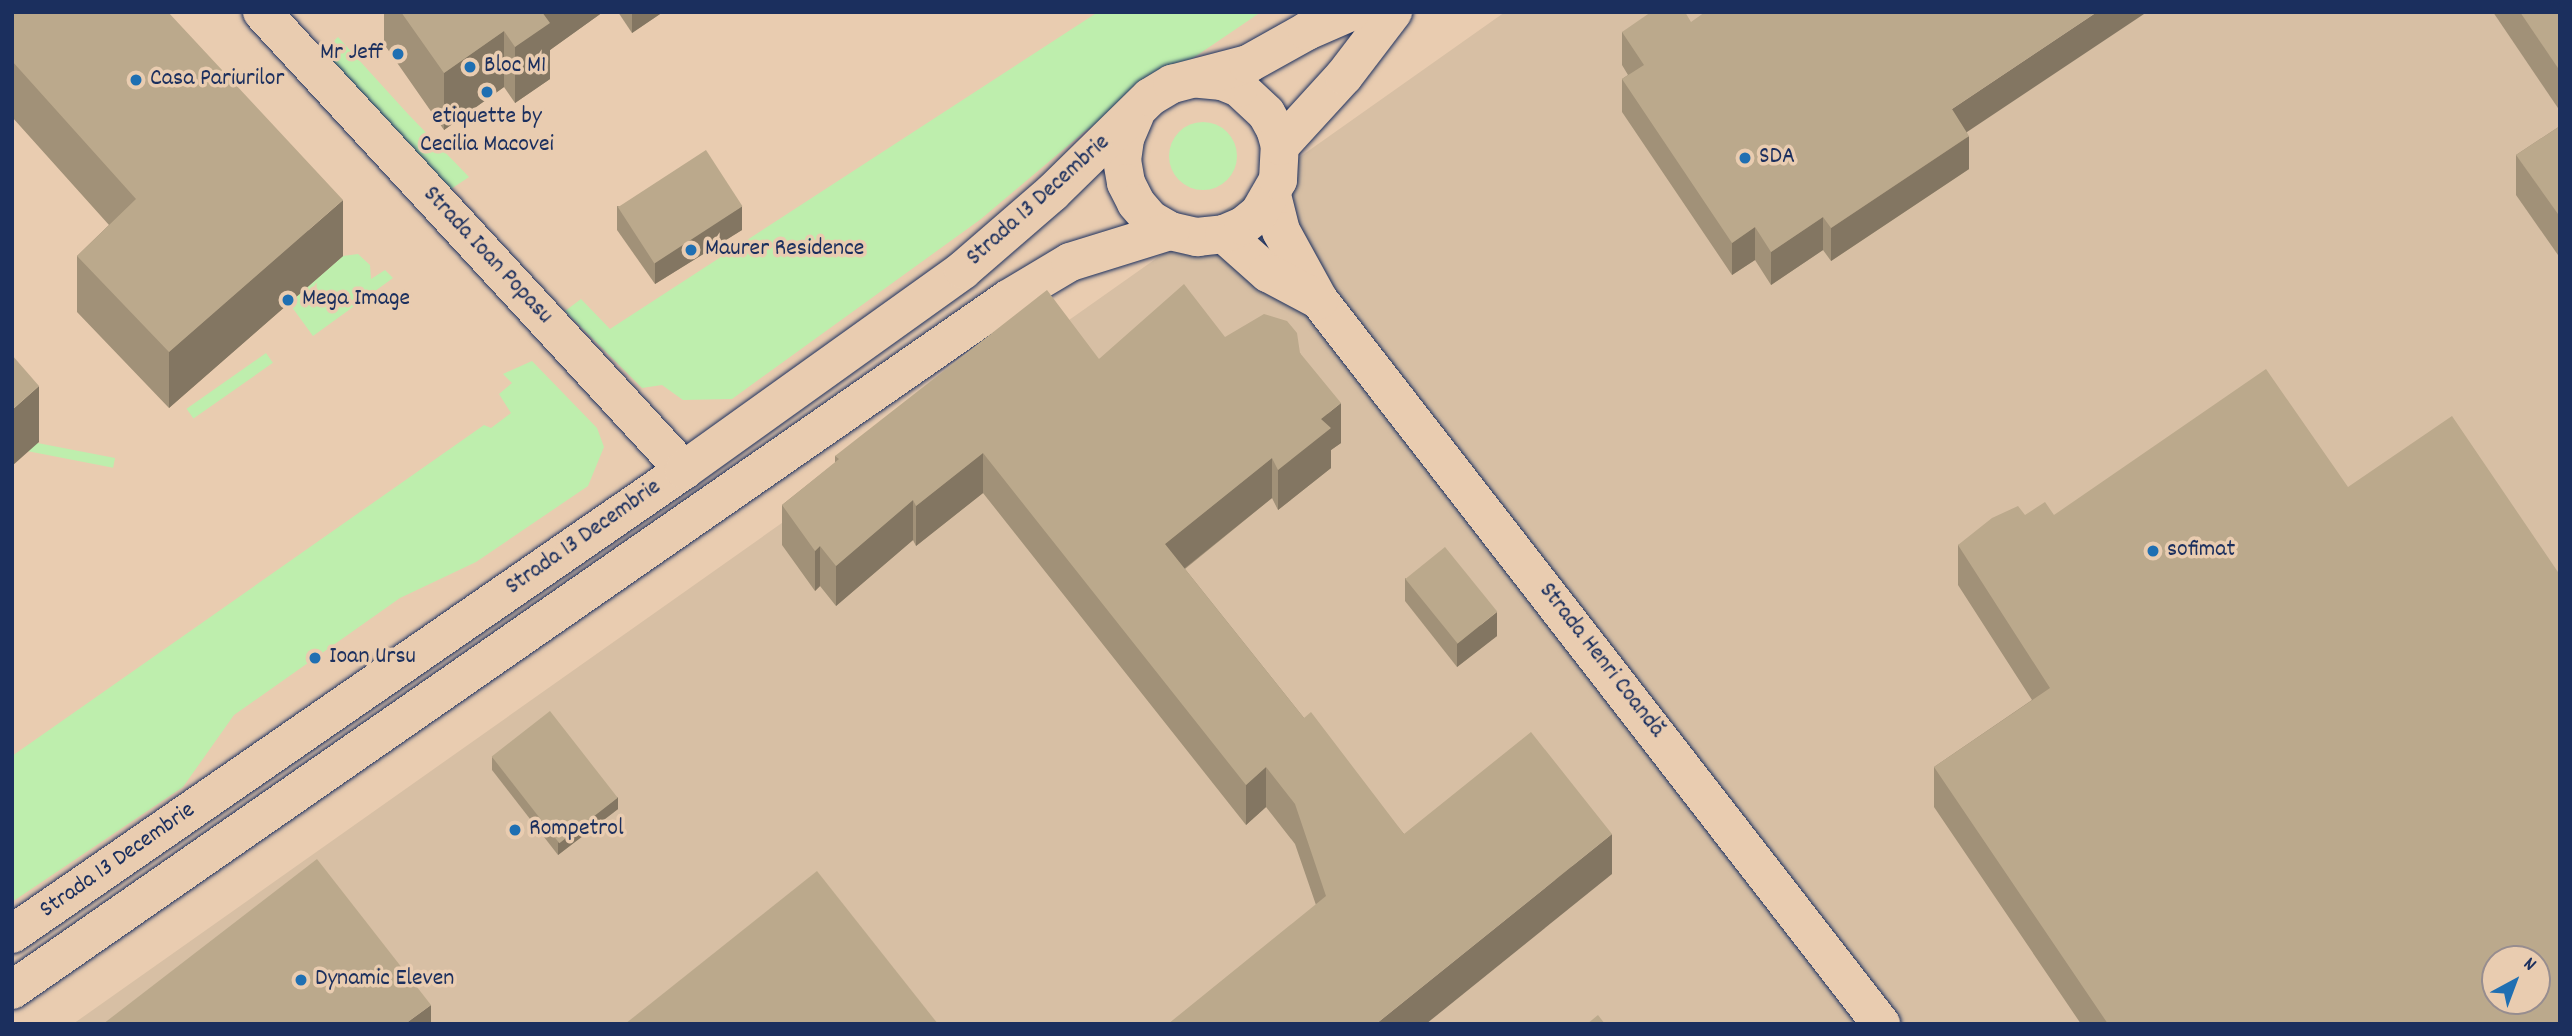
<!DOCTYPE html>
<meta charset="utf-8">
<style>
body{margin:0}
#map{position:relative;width:2572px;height:1036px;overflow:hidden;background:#e9ccb0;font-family:Dekko,sans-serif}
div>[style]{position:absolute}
.built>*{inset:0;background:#d7bfa4}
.green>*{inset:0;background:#beeead;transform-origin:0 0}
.round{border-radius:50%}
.roads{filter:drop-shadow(0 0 2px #1b2f5e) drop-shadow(0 0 2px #1b2f5e)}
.street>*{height:38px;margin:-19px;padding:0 19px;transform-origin:19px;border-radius:19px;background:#e9ccb0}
.secondary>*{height:38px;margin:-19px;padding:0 19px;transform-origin:19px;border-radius:19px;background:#e9ccb0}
.wall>*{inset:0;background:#a19178}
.shaded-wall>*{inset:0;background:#837662;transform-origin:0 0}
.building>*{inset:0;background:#bba98c;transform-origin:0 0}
.dots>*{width:19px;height:19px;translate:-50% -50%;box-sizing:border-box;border:4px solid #e9ccb0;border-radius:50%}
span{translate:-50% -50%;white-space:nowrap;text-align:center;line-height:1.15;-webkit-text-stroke:7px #e9ccb0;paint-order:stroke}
.poi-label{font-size:24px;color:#1b2f5e}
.right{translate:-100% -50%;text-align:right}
.left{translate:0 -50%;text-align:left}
.street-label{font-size:24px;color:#1b2f5e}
.frame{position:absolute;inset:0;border:14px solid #1b2f5e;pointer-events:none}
.north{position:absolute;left:2481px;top:945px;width:70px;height:70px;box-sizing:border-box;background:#e9ccb0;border:2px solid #978d8f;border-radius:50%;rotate:41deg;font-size:19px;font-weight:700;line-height:28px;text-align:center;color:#1b2f5e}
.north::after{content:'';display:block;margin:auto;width:24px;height:32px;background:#1f6fb2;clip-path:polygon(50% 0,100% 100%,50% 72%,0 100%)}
</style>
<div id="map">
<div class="built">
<div style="clip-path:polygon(evenodd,1505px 12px,2560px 12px,2560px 1024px,73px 1024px,1505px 12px,2495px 959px,2537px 959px,2537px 1001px,2495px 1001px,2495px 959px)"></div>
</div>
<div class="green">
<div style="clip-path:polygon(1098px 12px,1261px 12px,1084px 132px,981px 219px,732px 399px,683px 400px,662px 385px,642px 388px,565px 311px,581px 299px,610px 329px)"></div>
<div style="clip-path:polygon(338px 37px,408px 114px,469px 177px,451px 189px,322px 52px)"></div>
<div class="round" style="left:1169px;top:122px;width:68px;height:68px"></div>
<div style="clip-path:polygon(358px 254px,370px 265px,371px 279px,385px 270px,393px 278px,313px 336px,289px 303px,343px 256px)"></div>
<div style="left:266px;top:353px;width:12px;height:97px;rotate:55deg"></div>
<div style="clip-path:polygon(532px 361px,597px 428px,604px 447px,588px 486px,476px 562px,400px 598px,234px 715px,183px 787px,12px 902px,12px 756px,484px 425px,491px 428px,511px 413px,499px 394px,512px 383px,503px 374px)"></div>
<div style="left:115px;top:458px;width:10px;height:126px;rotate:101deg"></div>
</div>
<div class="roads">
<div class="street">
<div style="left:262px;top:12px;width:623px;rotate:47.34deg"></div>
<div style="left:1272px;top:195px;width:37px;rotate:76deg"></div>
<div style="left:1281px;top:231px;width:79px;rotate:61.2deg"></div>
<div style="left:1319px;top:300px;width:917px;rotate:52.18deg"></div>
<div style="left:1224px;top:234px;width:59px;rotate:41.6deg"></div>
<div style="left:1268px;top:273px;width:58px;rotate:27.9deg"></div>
</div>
<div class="secondary">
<div style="left:1135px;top:115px;width:26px;rotate:113deg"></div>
<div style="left:1125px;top:139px;width:21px;rotate:98deg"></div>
<div style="left:1122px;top:160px;width:23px;rotate:80deg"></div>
<div style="left:1126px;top:183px;width:22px;rotate:63deg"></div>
<div style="left:1136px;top:203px;width:23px;rotate:49deg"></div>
<div style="left:1151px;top:220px;width:22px;rotate:30deg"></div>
<div style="left:1170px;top:231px;width:28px;rotate:13deg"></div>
<div style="left:1197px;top:237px;width:27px;rotate:-6deg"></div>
<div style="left:1224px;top:234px;width:21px;rotate:-23deg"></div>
<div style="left:1243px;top:226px;width:21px;rotate:-39deg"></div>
<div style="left:1259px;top:213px;width:38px;rotate:-60deg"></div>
<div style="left:1278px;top:180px;width:34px;rotate:-87deg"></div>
<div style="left:1280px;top:146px;width:18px;rotate:-106deg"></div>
<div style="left:1275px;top:129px;width:18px;rotate:-119deg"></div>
<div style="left:1266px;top:113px;width:37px;rotate:-137deg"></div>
<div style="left:1239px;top:88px;width:18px;rotate:-158deg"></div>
<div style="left:1222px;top:81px;width:24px;rotate:-175deg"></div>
<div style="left:1280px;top:146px;width:95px;rotate:-47.6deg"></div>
<div style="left:1344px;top:76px;width:81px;rotate:-52.6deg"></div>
<div style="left:12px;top:934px;width:817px;rotate:-34.62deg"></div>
<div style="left:684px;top:470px;width:343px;rotate:-35.6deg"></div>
<div style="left:963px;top:270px;width:118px;rotate:-40.9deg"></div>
<div style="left:1052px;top:193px;width:137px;rotate:-44.4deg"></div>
<div style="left:1150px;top:97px;width:26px;rotate:-31deg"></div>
<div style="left:1172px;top:84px;width:79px;rotate:-14.7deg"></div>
<div style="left:1248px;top:64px;width:68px;rotate:-29.2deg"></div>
<div style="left:1307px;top:31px;width:48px;rotate:-23.4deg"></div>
<div style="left:12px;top:990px;width:1212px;rotate:-34.75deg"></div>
<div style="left:1008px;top:299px;width:72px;rotate:-30.8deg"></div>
<div style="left:1070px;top:262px;width:105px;rotate:-17.2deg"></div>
</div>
</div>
<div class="wall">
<div style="clip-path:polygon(12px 12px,343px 256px,169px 408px,77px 312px,77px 256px,109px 225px,12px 117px)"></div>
<div style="clip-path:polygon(384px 12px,603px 12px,550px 50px,550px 79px,515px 103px,504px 87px,444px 130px,384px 44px)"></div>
<div style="clip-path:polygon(618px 12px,663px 12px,632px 33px)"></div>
<div style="clip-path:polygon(2493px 12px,2560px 12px,2560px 111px)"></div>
<div style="clip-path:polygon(1691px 22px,1967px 132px,1969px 169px,1831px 261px,1823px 250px,1771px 285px,1755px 260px,1732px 275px,1622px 112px,1622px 79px,1628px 75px,1622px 65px,1622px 32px)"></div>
<div style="clip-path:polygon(2560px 126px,2558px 255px,2516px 195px,2516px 155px)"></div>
<div style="clip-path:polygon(617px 206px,742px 230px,655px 284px,617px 230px)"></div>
<div style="clip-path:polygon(1225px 337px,1300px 353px,1341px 443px,1331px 450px,1331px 468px,1278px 510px,1272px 498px,1185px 569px,1304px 718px,1404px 834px,1612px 874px,1316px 905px,1295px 844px,1266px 807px,1246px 825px,983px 493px,916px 546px,913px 540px,836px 606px,820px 586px,815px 591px,782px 545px,782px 505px,835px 463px,835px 456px,1099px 359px)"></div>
<div style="clip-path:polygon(2348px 487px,2560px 1024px,2081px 1024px,1934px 807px,1934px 767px,2032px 700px,1958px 585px,1958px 545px,2025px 515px,2054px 515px)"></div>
<div style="clip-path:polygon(1405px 578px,1497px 636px,1457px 667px,1405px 601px)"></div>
<div style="clip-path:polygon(492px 757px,618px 809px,558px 855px,492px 770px)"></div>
</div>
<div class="shaded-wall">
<div style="clip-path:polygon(536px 12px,603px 12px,550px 50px,550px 79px,515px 103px,515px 47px)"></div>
<div style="clip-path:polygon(632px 12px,663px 12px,632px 33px)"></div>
<div style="clip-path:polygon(2097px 12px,2147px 12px,1952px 142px,1952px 109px)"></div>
<div style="clip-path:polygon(504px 31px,504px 87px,444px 130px,444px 73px)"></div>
<div style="clip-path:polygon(1969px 136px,1969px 169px,1831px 261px,1831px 228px)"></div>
<div style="clip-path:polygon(343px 200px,343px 256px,169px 408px,169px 352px)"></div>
<div style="clip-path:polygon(742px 206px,742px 230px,655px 284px,655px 260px)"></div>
<div style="left:2560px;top:213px;width:41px;height:2px;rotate:90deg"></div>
<div style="clip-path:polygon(1823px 217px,1823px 250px,1771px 285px,1771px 252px)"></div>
<div style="clip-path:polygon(1755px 227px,1755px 260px,1732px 275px,1732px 243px)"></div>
<div style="clip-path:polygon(39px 386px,39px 442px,12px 466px,12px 410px)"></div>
<div style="clip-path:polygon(1341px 403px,1341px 443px,1331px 450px,1331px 468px,1278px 510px,1278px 470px,1321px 419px)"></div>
<div style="clip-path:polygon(983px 453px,983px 493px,916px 546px,916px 506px)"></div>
<div style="clip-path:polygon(1272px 458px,1272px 498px,1165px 584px,1165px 544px)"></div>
<div style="clip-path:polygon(913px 500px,913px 540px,836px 606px,836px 566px)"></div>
<div style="clip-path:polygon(820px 546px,820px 586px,815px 591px,815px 551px)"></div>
<div style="clip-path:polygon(1497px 612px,1497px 636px,1457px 667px,1457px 644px)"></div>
<div style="clip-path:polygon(1266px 767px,1266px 807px,1246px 825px,1246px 785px)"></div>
<div style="clip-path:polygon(618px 797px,618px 809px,558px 855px,558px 843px)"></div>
<div style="clip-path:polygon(1612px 834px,1612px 874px,1426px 1024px,1376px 1024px)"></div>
<div style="clip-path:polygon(431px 1005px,431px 1024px,405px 1024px)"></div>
</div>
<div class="building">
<div style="clip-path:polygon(12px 12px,168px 12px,343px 200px,169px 352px,77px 256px,136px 199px,12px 61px)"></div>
<div style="clip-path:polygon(401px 12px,542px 12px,550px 23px,515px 47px,504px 31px,444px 73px)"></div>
<div style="clip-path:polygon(1651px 12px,1685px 12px,1691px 22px,1705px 12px,2097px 12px,1952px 109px,1969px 136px,1831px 228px,1823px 217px,1771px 252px,1755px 227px,1732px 243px,1622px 79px,1644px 65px,1622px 32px)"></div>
<div style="clip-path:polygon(2520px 12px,2560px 12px,2560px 71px)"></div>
<div style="clip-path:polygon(2560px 126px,2560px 213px,2558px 214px,2516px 155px)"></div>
<div style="left:706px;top:150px;width:67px;height:105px;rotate:57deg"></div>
<div style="clip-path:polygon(1184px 284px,1225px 337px,1264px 314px,1287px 321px,1297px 333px,1300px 353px,1341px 403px,1321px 419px,1331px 428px,1278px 470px,1272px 458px,1165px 544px,1304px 718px,1311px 712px,1404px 834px,1531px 732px,1612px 834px,1376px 1024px,1168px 1024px,1326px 896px,1295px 804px,1266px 767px,1246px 785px,983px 453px,916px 506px,913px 500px,836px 566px,820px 546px,815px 551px,782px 505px,839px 459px,835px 456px,1047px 290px,1099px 359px)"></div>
<div style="clip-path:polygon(12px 355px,39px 386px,12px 410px)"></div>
<div style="clip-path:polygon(evenodd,2266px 369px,2348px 487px,2452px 416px,2560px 575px,2560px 1024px,2108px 1024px,1934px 767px,2050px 688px,1958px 545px,1992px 518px,2018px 506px,2025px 515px,2045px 502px,2054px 515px,2266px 369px,2495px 959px,2537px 959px,2537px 1001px,2495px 1001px,2495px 959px)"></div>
<div style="left:1445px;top:547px;width:83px;height:51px;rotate:51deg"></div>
<div style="left:550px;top:711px;width:110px;height:74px;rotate:52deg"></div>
<div style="clip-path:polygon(317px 859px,431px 1005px,405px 1024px,103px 1024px)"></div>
<div style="clip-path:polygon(817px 871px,938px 1024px,625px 1024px)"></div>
<div style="clip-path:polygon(1598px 1015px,1605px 1024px,1587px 1024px)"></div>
</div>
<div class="dots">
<div style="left:398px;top:54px;background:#1f6fb2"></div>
<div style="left:470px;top:67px;background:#1f6fb2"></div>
<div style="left:136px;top:80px;background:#1f6fb2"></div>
<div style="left:487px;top:92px;background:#1f6fb2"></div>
<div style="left:1745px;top:158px;background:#1f6fb2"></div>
<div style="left:691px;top:250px;background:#1f6fb2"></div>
<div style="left:288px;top:300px;background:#1f6fb2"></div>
<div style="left:2153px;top:551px;background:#1f6fb2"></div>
<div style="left:315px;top:658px;background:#1f6fb2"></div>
<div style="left:515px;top:830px;background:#1f6fb2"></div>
<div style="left:301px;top:980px;background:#1f6fb2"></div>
</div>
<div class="poi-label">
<span class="right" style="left:384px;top:54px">Mr Jeff</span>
<span class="left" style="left:484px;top:67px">Bloc M1</span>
<span class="left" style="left:150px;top:80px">Casa Pariurilor</span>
<span style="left:487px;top:132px">etiquette by<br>Cecilia Macovei</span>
<span class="left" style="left:1759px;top:158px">SDA</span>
<span class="left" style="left:705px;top:250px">Maurer Residence</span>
<span class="left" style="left:302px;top:300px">Mega Image</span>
<span class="left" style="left:2167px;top:551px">sofimat</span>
<span class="left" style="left:329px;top:658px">Ioan Ursu</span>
<span class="left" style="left:529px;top:830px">Rompetrol</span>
<span class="left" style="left:315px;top:980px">Dynamic Eleven</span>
</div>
<div class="street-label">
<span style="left:1039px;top:201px;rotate:-42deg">Strada 13 Decembrie</span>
<span style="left:487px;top:256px;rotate:47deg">Strada Ioan Popasu</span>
<span style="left:584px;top:538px;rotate:-35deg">Strada 13 Decembrie</span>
<span style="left:1601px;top:661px;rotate:52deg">Strada Henri Coandă</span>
<span style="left:118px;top:861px;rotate:-35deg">Strada 13 Decembrie</span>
</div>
<div class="frame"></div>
<div class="north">N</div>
</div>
